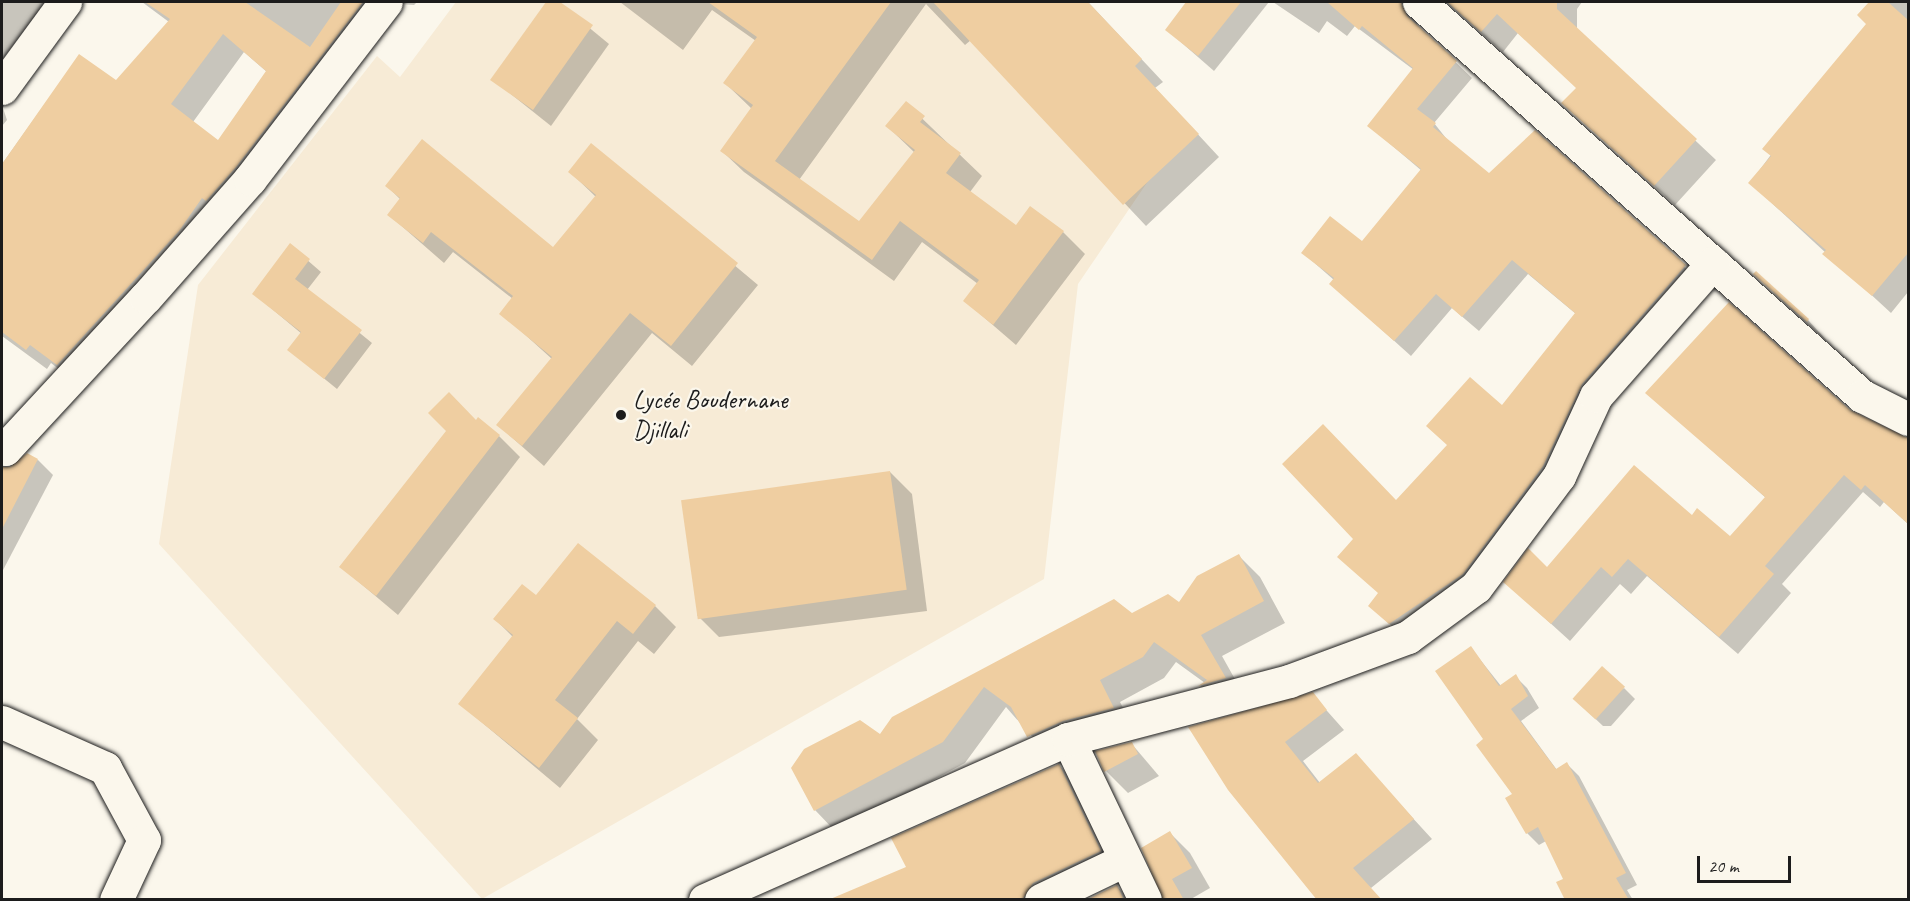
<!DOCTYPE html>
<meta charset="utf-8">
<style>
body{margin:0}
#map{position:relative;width:1910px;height:901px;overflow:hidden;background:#fbf7ec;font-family:Caveat,sans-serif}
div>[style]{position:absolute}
.built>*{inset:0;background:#f7ebd6}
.shadow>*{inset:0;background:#0003}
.building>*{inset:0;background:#efcea1;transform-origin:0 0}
.roads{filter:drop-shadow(0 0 2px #1c1c1c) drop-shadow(0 0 2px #1c1c1c)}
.minor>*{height:33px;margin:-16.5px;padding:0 16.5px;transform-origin:16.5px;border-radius:16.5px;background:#fbf7ec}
.dots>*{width:16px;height:16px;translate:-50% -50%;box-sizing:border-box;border:3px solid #fbf7ec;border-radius:50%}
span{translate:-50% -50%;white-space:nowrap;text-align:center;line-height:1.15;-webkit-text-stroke:4.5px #fbf7ec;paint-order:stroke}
.poi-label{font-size:26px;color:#1c1c1c}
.left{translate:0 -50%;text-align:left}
.frame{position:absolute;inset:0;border:3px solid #1c1c1c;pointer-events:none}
.scale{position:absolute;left:1697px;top:856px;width:94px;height:27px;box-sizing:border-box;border:3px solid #1c1c1c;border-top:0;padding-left:8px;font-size:18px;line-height:21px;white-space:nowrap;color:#1c1c1c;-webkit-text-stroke:4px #fbf7ec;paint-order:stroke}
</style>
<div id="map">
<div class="built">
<div style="clip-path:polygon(456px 2px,1035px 2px,1168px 152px,1078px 284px,1044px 579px,482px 899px,159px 544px,198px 285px,377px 56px,400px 77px)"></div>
</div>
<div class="shadow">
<div style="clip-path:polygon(2px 2px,76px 2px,33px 19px,2px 60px)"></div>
<div style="clip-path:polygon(evenodd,142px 2px,417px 2px,414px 5px,400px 4px,78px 384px,51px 363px,47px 369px,2px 336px,2px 164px,79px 56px,116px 82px,169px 22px,142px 2px,244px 52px,267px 72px,218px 142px,193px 122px,244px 52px)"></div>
<div style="clip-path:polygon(548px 2px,558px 2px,609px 44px,551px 126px,492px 79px)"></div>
<div style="clip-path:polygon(620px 2px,1088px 2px,1163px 82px,1155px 88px,1219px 157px,1146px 226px,971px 40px,965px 45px,926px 4px,799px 180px,859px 223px,915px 153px,887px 126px,906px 103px,982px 176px,970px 192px,1016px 227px,1063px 232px,1085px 254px,1016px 345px,965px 301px,978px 284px,922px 242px,894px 281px,744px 172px,722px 151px,752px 109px,725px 83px,756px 41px,712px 10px,683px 50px)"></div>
<div style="clip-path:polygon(1188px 2px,1269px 2px,1214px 71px,1167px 30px)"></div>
<div style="clip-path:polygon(1273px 2px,1427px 2px,1416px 14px,1417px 25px,1472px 78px,1434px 123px,1449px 142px,1489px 175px,1535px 132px,1701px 282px,1597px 399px,1558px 482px,1406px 639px,1370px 606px,1380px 594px,1396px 502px,1502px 407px,1576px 314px,1528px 274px,1479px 331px,1452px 308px,1411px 356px,1331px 284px,1334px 280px,1303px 253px,1362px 243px,1422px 171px,1369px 126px,1414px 70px,1355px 26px,1347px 36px,1327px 21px,1319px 33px)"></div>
<div style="clip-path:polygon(1446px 2px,1582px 2px,1577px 9px,1577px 29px,1716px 160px,1675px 205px,1563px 103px,1578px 88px,1518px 33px,1503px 52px)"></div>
<div style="clip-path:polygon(1871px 2px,1908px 2px,1908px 292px,1891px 313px,1750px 183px,1868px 24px,1859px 15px)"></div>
<div style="clip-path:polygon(2px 89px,9px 96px,3px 108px,7px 120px,2px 126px)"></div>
<div style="clip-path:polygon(591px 145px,758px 285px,692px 366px,652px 333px,544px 466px,498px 425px,552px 359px,501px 313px,513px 299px,453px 252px,444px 263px,389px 215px,401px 200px,387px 186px,553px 250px,596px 197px,570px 172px)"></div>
<div style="clip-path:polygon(291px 246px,321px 272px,307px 290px,372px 343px,337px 389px,289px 350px,302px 334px,254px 294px)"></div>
<div style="clip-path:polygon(1756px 274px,1808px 320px,1829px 343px,1777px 296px)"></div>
<div style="clip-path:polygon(1647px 393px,1849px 411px,1900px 437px,1908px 437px,1908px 524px,1884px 502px,1880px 507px,1863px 492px,1782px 584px,1791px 593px,1738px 654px,1647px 576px,1631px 594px,1620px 584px,1570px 641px,1505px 582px,1692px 517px,1730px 538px,1766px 498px)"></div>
<div style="clip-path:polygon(477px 422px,499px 436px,520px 457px,398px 615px,341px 567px,447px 431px)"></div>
<div style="clip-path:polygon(38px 460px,53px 475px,2px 572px,2px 468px)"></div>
<div style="clip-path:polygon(890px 472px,912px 494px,927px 611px,719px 637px,697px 615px)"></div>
<div style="clip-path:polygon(1239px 556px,1260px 577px,1285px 623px,1222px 656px,1246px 699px,1221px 706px,1200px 686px,1205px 683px,1176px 662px,1164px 678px,1120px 702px,1134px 729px,1050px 757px,1006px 707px,965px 763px,836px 832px,815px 810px,880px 736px,1132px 615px,1179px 604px)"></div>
<div style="clip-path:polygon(655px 606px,676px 627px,654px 654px,638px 641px,577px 719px,598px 740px,560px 788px,460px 704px,513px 637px,495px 619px)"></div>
<div style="clip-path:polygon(1471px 648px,1501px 686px,1515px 676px,1527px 688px,1539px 708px,1521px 721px,1557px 770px,1567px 764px,1579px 776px,1637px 885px,1627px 890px,1633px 900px,1568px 900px,1565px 879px,1546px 841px,1539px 845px,1527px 833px,1507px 799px,1514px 795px,1485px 740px)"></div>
<div style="clip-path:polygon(1624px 688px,1635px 699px,1611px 726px,1603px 726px,1586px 710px)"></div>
<div style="clip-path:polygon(1312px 694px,1344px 730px,1303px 761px,1320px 783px,1355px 755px,1432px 839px,1371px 888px,1231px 787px)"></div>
<div style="clip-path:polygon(1131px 743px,1159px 776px,1128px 793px,1106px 771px)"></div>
<div style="clip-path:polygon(1059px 765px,1078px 785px,1119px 871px,1059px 900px,874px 900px,908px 867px)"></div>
<div style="clip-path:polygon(1170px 833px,1190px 853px,1210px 888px,1191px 899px,1165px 900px)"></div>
<div style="clip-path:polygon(1117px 886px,1130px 900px,1089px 900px)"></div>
</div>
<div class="building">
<div style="clip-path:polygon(evenodd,145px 2px,245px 2px,310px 47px,341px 2px,363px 2px,236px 167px,206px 201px,202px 198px,179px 231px,57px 365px,30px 345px,26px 350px,2px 332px,2px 164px,79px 54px,116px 80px,170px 19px,145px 2px,223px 34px,266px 71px,218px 140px,171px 104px,223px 34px)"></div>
<div style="clip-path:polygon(546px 2px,560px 2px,593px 25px,533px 110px,490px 80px)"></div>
<div style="clip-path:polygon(708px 2px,891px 2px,775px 161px,859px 221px,915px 150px,885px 126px,906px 101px,925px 116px,920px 122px,961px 153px,946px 173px,1016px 225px,1030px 206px,1064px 231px,993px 325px,963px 301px,979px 280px,900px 221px,872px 260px,720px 151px,753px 105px,723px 83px,757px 37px)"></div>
<div style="clip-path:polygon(933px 2px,1088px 2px,1142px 59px,1135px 66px,1199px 134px,1123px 205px)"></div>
<div style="clip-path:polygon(1186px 2px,1241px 2px,1198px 56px,1165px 30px)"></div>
<div style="clip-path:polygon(1327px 2px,1401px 2px,1407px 16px,1457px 61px,1417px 109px,1436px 123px,1433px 127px,1489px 173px,1535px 130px,1686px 265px,1582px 384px,1543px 466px,1463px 574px,1389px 624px,1368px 606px,1378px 593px,1337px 557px,1353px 539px,1282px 464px,1323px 424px,1396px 500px,1447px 445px,1426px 426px,1470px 377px,1502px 405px,1575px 313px,1512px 260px,1462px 317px,1436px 294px,1394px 341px,1329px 284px,1334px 278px,1301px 253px,1330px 216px,1362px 241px,1421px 169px,1367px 126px,1413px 68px,1362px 26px,1359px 30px)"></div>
<div style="clip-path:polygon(1447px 2px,1557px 2px,1557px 9px,1697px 139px,1654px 186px,1561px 103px,1576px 88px,1497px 14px,1481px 32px)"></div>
<div style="clip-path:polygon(1869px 2px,1888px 2px,1908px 20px,1908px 253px,1872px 296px,1822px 254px,1826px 250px,1748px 183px,1771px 156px,1762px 149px,1866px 24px,1857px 15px)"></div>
<div style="clip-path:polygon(422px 139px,553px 247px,596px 195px,568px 172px,591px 143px,738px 263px,671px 346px,630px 313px,522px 446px,496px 425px,552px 357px,499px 314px,513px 296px,431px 232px,423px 243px,387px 215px,400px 198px,385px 186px)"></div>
<div style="clip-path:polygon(290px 243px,310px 259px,295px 279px,362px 330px,324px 379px,287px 350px,301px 332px,252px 294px)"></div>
<div style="clip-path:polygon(1756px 271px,1809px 319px,1807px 322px,1753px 274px)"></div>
<div style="clip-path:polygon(1729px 302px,1850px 410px,1908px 438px,1908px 524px,1865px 485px,1861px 490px,1844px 475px,1765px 566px,1774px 574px,1719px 637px,1628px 559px,1612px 577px,1601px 567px,1551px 624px,1503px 582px,1528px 548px,1547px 567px,1634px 465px,1692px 515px,1697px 508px,1730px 536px,1765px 497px,1645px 393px)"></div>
<div style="clip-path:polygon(449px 392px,476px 420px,478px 417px,500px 435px,376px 596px,339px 567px,446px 431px,428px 413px)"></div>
<div style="clip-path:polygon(27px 453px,38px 459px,2px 529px,2px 467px,10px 467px)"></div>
<div style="left:890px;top:471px;width:120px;height:211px;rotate:82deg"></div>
<div style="clip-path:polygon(578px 543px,656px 605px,633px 634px,617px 621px,555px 700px,578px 718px,539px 768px,458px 704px,513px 635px,493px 619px,522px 584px,536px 595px)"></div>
<div style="clip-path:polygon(1239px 554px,1264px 601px,1201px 635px,1226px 678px,1198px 686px,1207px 680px,1154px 642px,1143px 657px,1100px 680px,1114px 708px,1063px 721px,1027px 737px,1011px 707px,984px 687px,943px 742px,814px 811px,791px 768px,804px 749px,860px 720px,880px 734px,892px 717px,1114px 599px,1132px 613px,1168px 594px,1179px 602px,1197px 576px)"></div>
<div style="clip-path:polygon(1471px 646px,1499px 686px,1516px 674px,1528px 696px,1511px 709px,1556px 769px,1567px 762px,1626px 873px,1616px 878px,1629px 900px,1565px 900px,1556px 882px,1563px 879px,1538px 827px,1526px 834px,1505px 798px,1512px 794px,1476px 745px,1483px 739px,1435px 671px)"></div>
<div style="left:1602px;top:666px;width:31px;height:44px;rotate:42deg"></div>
<div style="clip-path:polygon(1313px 692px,1327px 710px,1285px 742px,1318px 783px,1356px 753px,1414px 819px,1353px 868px,1382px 900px,1317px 900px,1228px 790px,1188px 727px)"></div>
<div style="clip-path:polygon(1132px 742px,1138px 754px,1104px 772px,1095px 751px)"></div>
<div style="clip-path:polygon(1059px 764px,1101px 851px,1033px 883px,1022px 900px,828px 900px,906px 867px,891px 838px)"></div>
<div style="clip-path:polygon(1170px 831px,1192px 868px,1172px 879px,1184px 900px,1163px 900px,1141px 848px)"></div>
<div style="clip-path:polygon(1117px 885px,1124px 900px,1086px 900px)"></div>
</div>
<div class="roads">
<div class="minor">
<div style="left:1419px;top:2px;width:593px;rotate:41.65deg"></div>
<div style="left:1862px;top:396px;width:51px;rotate:26.6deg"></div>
<div style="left:2px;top:88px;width:107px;rotate:-53.8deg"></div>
<div style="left:2px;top:448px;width:3px;rotate:18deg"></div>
<div style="left:5px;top:449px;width:207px;rotate:-47.2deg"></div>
<div style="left:146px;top:297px;width:157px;rotate:-48.6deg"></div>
<div style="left:250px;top:179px;width:223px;rotate:-52.5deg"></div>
<div style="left:2px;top:722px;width:113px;rotate:24.1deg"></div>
<div style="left:105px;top:768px;width:82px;rotate:61.6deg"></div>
<div style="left:144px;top:840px;width:66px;rotate:115deg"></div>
<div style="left:1068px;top:739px;width:178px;rotate:64.4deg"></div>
<div style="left:705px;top:900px;width:397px;rotate:-23.9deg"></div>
<div style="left:1068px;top:739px;width:228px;rotate:-14.7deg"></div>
<div style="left:1289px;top:681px;width:127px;rotate:-20.3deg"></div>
<div style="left:1408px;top:637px;width:84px;rotate:-36.3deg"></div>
<div style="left:1476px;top:587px;width:139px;rotate:-53.2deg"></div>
<div style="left:1559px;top:476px;width:88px;rotate:-65.2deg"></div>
<div style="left:1596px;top:396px;width:177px;rotate:-48.7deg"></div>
<div style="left:1041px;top:900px;width:93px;rotate:-25.5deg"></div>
</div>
</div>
<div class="dots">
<div style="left:621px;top:415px;background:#1c1c1c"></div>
</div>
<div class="poi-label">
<span class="left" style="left:633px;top:415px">Lycée Boudernane<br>Djillali</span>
</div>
<div class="frame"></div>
<div class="scale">20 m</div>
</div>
